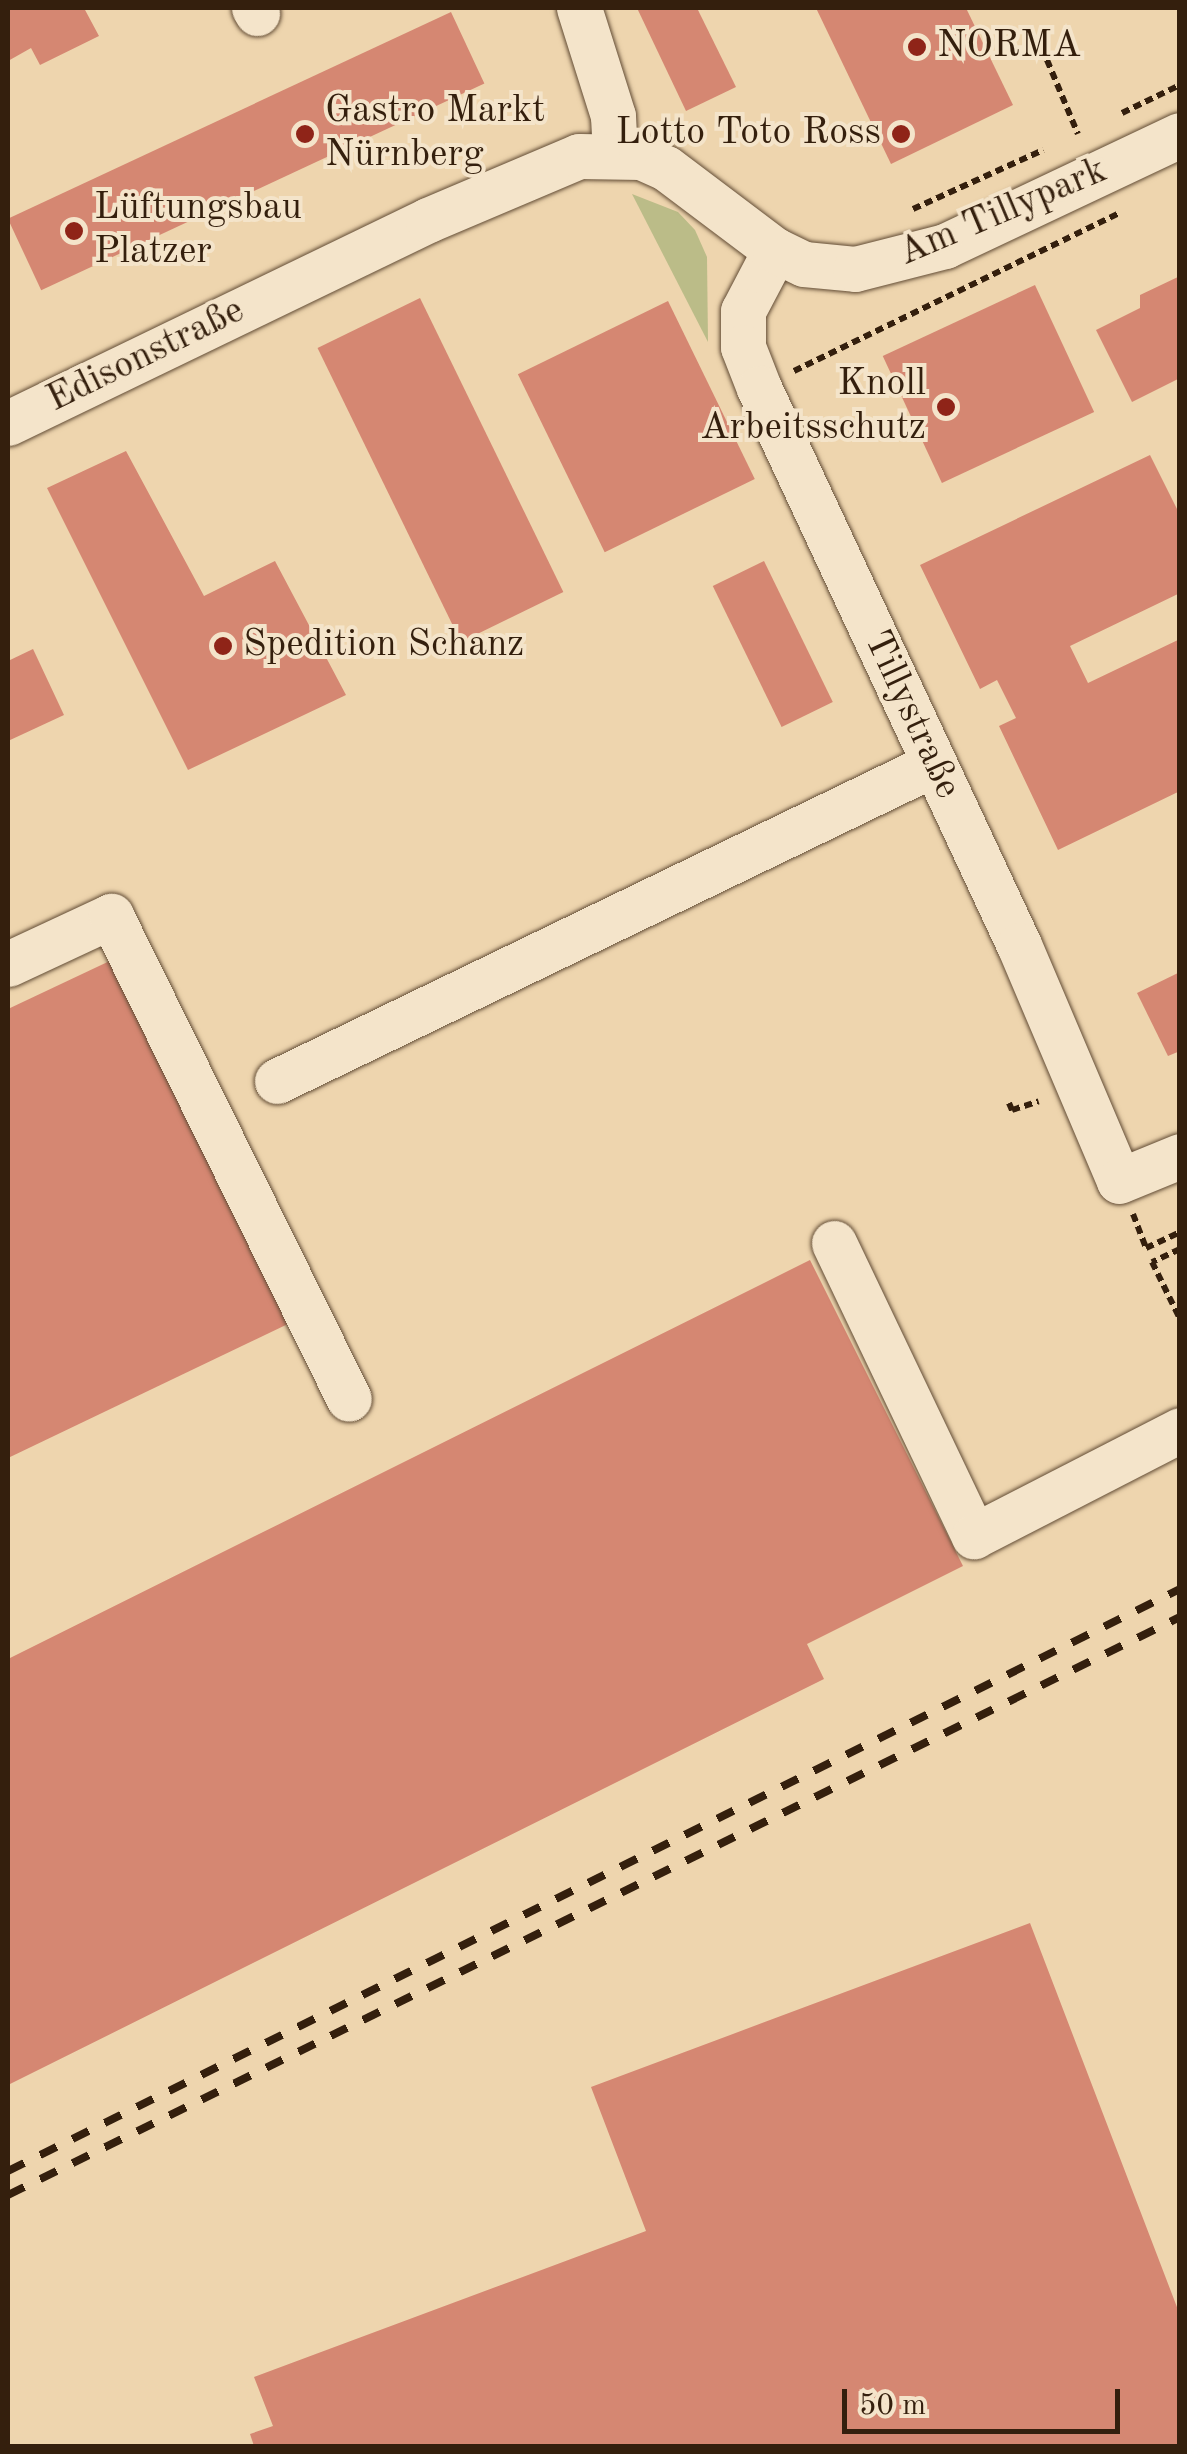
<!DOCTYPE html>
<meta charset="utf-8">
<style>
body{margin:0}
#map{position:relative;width:1187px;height:2454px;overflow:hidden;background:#eed5ae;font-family:"Old Standard TT",serif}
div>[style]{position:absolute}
.green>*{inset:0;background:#bbbc88}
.building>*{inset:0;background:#d58772;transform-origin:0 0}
.path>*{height:6px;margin-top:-3px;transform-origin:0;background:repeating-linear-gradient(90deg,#341f0d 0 8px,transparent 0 13px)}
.roads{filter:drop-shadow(0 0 2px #624c35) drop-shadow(0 0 2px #624c35)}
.minor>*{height:45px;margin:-22.5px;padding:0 22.5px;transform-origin:22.5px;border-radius:22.5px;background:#f4e4ca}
.rail>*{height:8px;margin-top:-4px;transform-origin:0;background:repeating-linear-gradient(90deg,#341f0d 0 18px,transparent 0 36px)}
.dots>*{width:28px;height:28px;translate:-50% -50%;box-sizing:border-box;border:5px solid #f4e4ca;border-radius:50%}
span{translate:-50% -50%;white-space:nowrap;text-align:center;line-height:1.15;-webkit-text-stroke:8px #f4e4ca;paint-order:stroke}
.poi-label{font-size:38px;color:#341f0d}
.left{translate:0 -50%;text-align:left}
.right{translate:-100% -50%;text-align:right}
.street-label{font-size:38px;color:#341f0d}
.frame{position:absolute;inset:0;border:10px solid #341f0d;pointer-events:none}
.scale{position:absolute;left:842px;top:2389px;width:278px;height:45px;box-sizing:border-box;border:5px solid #341f0d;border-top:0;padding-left:12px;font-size:30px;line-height:35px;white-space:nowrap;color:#341f0d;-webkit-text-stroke:8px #f4e4ca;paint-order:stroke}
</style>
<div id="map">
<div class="green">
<div style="clip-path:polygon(632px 194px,678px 212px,695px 230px,707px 257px,708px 342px)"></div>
</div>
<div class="building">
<div style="clip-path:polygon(8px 8px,84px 8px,99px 36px,40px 65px,31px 48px,8px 61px)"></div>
<div style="clip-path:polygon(637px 8px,697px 8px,736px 87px,686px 111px)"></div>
<div style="clip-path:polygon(816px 8px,966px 8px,1013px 105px,891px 164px)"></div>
<div style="left:451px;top:12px;width:79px;height:489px;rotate:65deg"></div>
<div style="clip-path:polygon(1180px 276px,1180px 378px,1132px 402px,1096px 330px,1140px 308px,1140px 295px)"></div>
<div style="left:1035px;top:285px;width:140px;height:168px;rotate:65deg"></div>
<div style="left:420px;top:298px;width:327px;height:114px;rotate:64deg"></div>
<div style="left:668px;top:301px;width:198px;height:167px;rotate:64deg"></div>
<div style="clip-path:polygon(126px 451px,204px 596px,275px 561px,346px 695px,188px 770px,47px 488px)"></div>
<div style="clip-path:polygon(1150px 455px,1180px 515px,1180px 593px,1070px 646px,1088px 683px,1180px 639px,1180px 791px,1058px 850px,999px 726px,1016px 718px,997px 680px,980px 689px,920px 565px)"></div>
<div style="left:764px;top:561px;width:157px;height:57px;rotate:64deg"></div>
<div style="clip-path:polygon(33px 649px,64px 715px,8px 741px,8px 661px)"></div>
<div style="clip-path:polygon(116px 958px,290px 1323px,8px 1458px,8px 1009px)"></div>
<div style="clip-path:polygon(1180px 972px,1180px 1051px,1168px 1056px,1137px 993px)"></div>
<div style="clip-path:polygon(810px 1260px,963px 1566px,807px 1644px,824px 1679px,8px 2085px,8px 1659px)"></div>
<div style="clip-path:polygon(1030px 1923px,1180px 2315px,1180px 2446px,254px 2446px,250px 2434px,273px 2426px,254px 2377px,646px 2231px,591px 2087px)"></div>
</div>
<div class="path">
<div style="left:1042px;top:48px;width:93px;rotate:67.3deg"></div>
<div style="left:1122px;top:113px;width:64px;rotate:-25.8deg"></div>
<div style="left:913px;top:209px;width:143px;rotate:-24.4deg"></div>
<div style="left:794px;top:371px;width:362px;rotate:-25.9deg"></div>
<div style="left:1009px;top:1103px;width:8px;rotate:67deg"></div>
<div style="left:1012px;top:1110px;width:28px;rotate:-18deg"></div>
<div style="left:1133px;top:1214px;width:36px;rotate:69deg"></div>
<div style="left:1146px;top:1248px;width:38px;rotate:-25deg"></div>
<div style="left:1180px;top:1249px;width:31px;rotate:155deg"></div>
<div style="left:1152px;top:1262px;width:64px;rotate:63.8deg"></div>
</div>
<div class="roads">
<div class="minor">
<div style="left:254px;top:8px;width:6px;rotate:59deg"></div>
<div style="left:579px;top:8px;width:113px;rotate:72.5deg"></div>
<div style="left:613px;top:116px;width:36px;rotate:87deg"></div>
<div style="left:775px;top:250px;width:69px;rotate:117.7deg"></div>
<div style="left:743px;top:311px;width:36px;rotate:90deg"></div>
<div style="left:743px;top:347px;width:44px;rotate:68.7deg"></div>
<div style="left:759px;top:388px;width:615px;rotate:64.98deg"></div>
<div style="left:1019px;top:945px;width:256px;rotate:67deg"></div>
<div style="left:1119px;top:1181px;width:66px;rotate:-22.3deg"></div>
<div style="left:8px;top:423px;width:466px;rotate:-25.8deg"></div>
<div style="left:428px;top:220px;width:164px;rotate:-23deg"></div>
<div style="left:579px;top:156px;width:62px;rotate:0.9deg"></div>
<div style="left:641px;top:157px;width:27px;rotate:24deg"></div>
<div style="left:666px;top:168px;width:136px;rotate:37deg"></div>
<div style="left:775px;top:250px;width:32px;rotate:26deg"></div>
<div style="left:804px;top:264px;width:51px;rotate:5.6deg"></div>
<div style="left:855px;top:269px;width:93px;rotate:-14.3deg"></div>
<div style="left:945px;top:246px;width:260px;rotate:-25.3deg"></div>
<div style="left:8px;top:964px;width:114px;rotate:-25deg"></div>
<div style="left:111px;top:916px;width:538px;rotate:63.77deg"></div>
<div style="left:277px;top:1081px;width:729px;rotate:-25.76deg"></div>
<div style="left:834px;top:1243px;width:325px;rotate:64.5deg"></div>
<div style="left:974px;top:1536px;width:232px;rotate:-27.2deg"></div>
</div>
</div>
<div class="rail">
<div style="left:8px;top:2171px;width:1309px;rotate:-26.41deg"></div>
<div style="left:8px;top:2195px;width:1307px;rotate:-26.25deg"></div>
</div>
<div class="dots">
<div style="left:917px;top:47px;background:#8f2418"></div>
<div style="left:305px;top:134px;background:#8f2418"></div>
<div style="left:901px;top:134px;background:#8f2418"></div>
<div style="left:74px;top:231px;background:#8f2418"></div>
<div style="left:946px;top:407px;background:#8f2418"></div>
<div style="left:223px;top:646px;background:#8f2418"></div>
</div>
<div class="poi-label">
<span class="left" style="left:937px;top:47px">NORMA</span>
<span class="left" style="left:325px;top:134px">Gastro Markt<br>Nürnberg</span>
<span class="right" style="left:881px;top:134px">Lotto Toto Ross</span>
<span class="left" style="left:94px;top:231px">Lüftungsbau<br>Platzer</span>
<span class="right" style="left:926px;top:407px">Knoll<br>Arbeitsschutz</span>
<span class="left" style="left:243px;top:646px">Spedition Schanz</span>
</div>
<div class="street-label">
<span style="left:1003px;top:213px;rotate:-23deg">Am Tillypark</span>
<span style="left:146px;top:356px;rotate:-26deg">Edisonstraße</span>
<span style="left:911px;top:715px;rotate:65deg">Tillystraße</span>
</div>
<div class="frame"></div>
<div class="scale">50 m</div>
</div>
